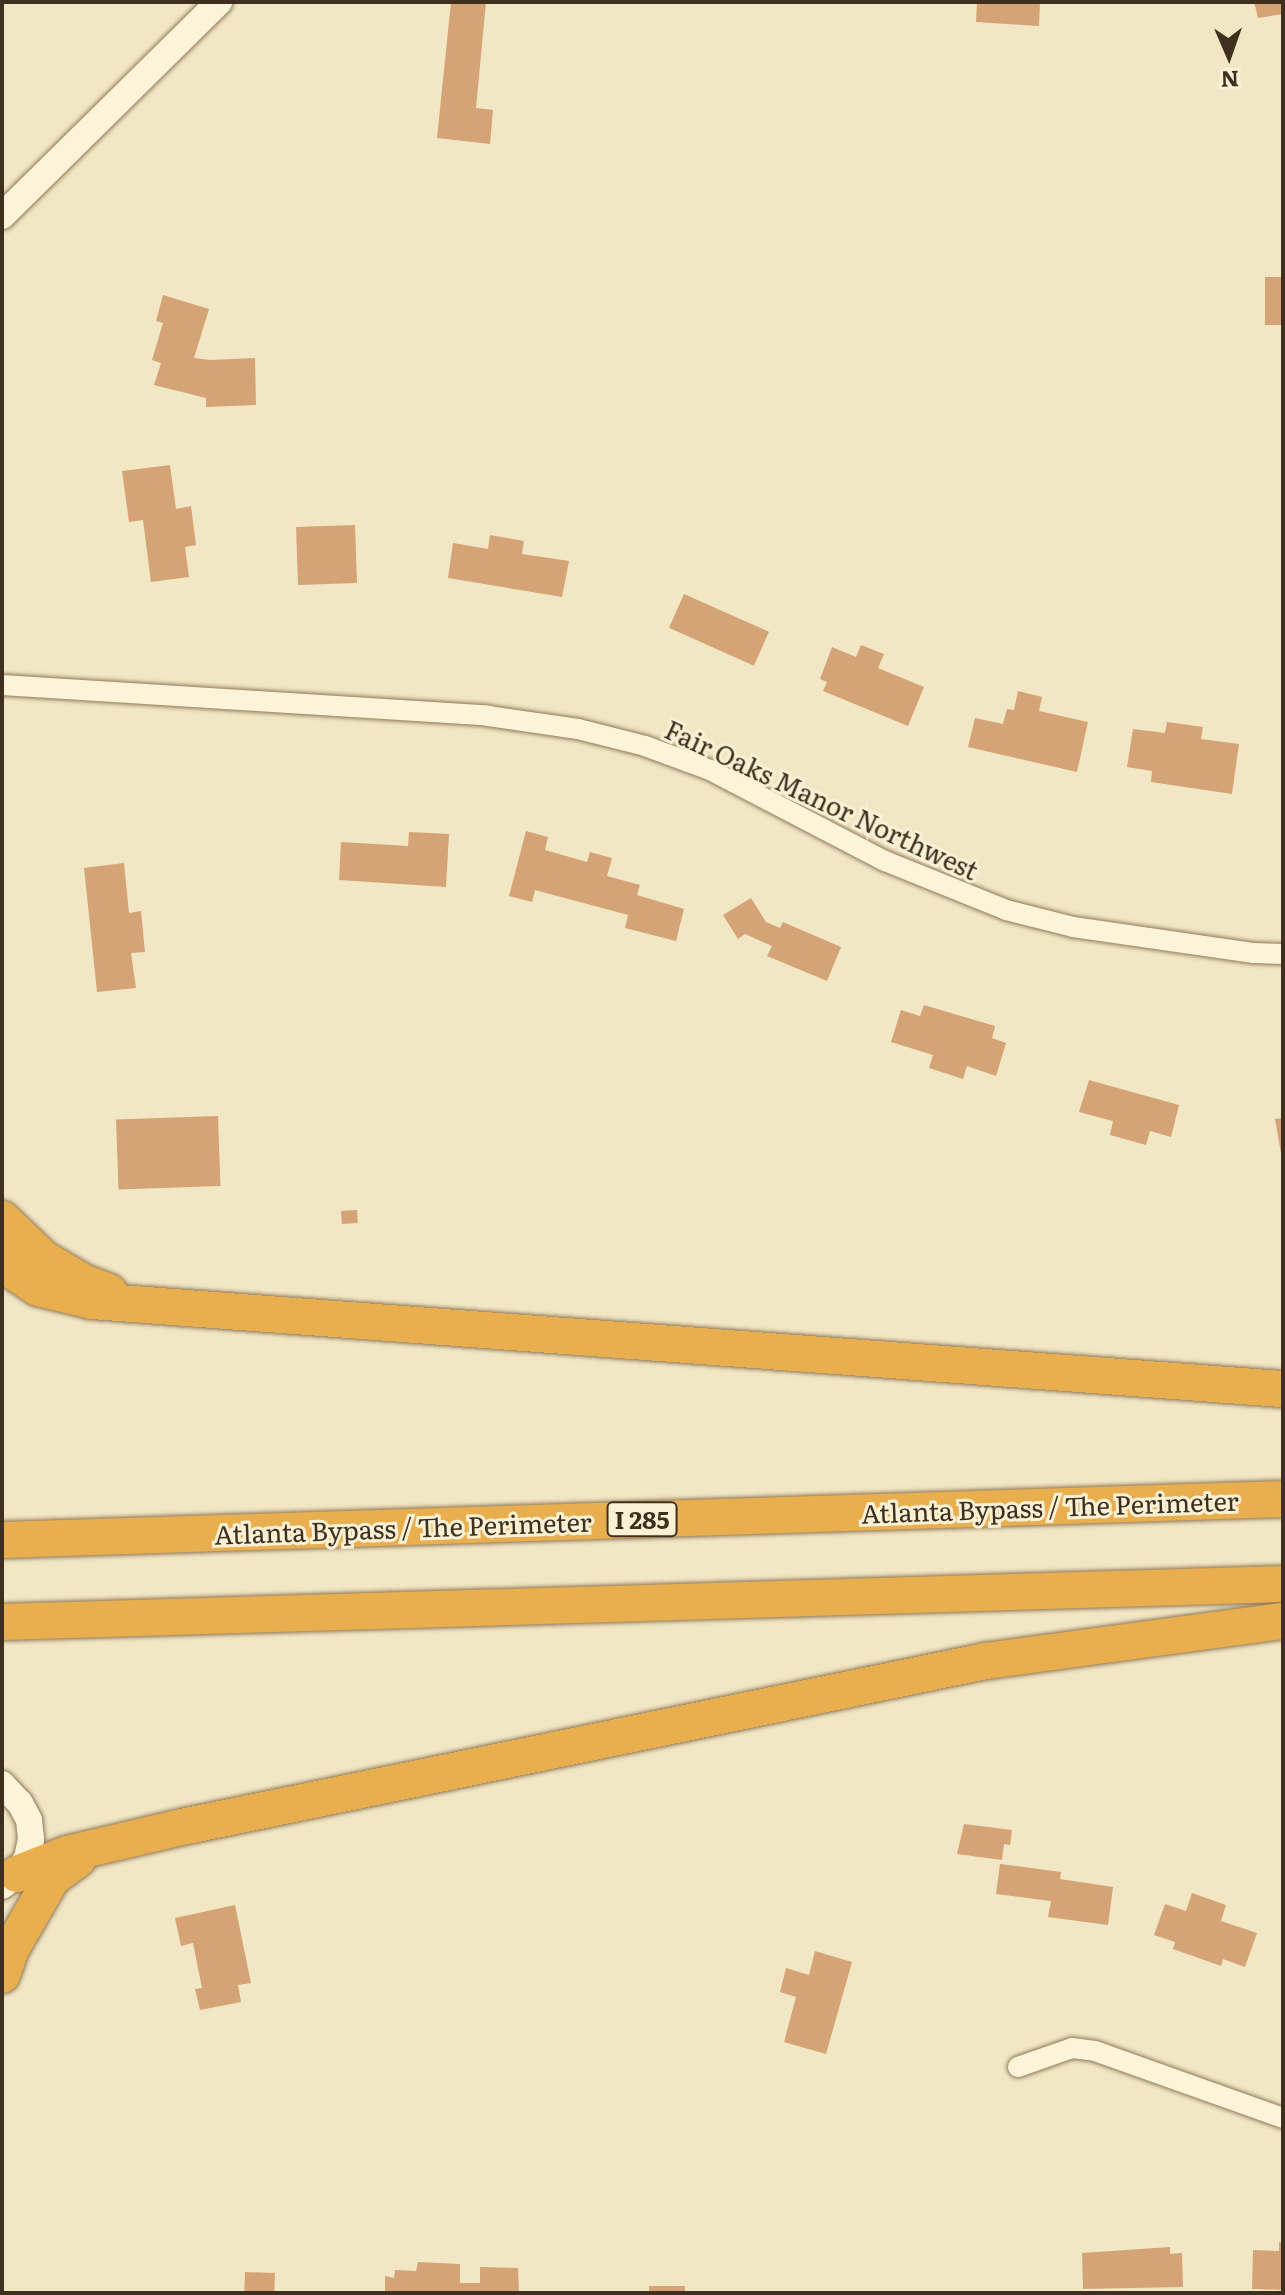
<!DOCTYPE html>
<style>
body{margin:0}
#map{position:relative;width:1285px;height:2295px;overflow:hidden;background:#f2e7c4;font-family:Literata,serif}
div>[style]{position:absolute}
.building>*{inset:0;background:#d4a376;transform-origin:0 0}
.roads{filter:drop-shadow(0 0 2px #907958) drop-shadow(0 0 2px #907958)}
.minor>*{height:20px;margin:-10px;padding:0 10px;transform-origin:10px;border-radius:10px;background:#fcf4d9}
.tertiary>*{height:26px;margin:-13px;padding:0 13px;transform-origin:13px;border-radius:13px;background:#fcf4d9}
.motorway>*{height:36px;margin:-18px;padding:0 18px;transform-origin:18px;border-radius:18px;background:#e9ae4e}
span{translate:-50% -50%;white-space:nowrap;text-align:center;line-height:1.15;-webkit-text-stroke:6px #f9f1d5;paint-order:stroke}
.shield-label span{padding:2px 6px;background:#f9f1d5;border:2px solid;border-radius:6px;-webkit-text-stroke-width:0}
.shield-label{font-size:24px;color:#3e2f1e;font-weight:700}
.street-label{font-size:26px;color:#3e2f1e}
.frame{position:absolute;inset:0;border:4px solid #3e2f1e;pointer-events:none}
.north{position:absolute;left:1189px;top:16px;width:80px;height:80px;-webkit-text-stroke:6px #f9f1d5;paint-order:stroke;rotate:178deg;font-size:22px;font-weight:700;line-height:32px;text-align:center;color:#3e2f1e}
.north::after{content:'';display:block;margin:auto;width:28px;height:36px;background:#3e2f1e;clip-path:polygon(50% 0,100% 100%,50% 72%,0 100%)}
</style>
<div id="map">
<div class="building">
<div style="clip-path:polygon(451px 2px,486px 2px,476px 108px,493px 110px,490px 144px,437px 138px)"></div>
<div style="clip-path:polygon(977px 2px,1040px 2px,1039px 26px,976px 22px)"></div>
<div style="clip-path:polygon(1254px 2px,1283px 2px,1283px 14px,1258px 18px)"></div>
<div style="left:1283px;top:277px;width:48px;height:18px;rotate:90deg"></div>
<div style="clip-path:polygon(163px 295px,209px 309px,194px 358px,210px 360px,255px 358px,256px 405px,206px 407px,206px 398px,154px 385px,161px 363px,152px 360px,163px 323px,156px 321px)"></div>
<div style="clip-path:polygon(170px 465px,176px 509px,191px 506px,196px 545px,185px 547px,189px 577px,151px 582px,143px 520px,129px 522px,122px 471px)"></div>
<div style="left:355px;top:525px;width:58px;height:59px;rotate:88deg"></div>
<div style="clip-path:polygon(490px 535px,524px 541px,522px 554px,569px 561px,562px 597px,448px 578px,453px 543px,488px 549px)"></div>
<div style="left:684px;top:594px;width:93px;height:37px;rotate:24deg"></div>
<div style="clip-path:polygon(861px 645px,884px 654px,878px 668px,924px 687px,908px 726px,823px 691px,827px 682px,820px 679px,832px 647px,856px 657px)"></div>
<div style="clip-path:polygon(1018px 691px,1042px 697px,1039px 711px,1088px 722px,1077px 772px,968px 747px,975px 718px,1003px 724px,1007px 709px,1014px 710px)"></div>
<div style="clip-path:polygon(1167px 722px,1203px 727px,1201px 739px,1239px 744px,1232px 794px,1151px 782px,1152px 771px,1127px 767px,1133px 729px,1165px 733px)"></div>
<div style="clip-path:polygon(526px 831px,548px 837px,545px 850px,587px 862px,590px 852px,612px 858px,607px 876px,640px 885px,637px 895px,684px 909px,676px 941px,625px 928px,628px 915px,535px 890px,532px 902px,509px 896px)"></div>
<div style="clip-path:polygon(409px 832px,449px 834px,446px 887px,339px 880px,341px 842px,408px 846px)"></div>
<div style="clip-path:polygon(124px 863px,129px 913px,141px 911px,145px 952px,131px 953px,136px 988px,97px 992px,84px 868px)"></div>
<div style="clip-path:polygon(751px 898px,766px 922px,780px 928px,783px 922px,841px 947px,827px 981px,767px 956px,772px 946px,745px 934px,738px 939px,723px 915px)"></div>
<div style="clip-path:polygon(924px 1005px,995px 1026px,992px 1038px,1006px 1043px,996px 1076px,967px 1066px,963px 1079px,929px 1068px,933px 1055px,891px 1042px,901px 1010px,920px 1016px)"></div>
<div style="clip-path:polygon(1089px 1080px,1179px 1105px,1171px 1137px,1150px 1131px,1146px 1145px,1110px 1135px,1113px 1121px,1079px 1112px)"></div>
<div style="left:218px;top:1116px;width:70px;height:102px;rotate:88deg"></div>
<div style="clip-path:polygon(1283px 1118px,1283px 1153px,1281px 1153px,1275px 1119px)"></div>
<div style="left:357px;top:1210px;width:13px;height:16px;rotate:86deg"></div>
<div style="clip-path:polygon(964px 1824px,1012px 1830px,1010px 1845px,1004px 1844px,1002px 1860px,957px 1854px)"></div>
<div style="clip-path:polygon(1000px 1864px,1061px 1872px,1060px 1879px,1113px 1887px,1108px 1925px,1048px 1917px,1051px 1901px,996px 1894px)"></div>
<div style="clip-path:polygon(1192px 1893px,1226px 1905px,1221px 1921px,1257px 1933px,1245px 1967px,1223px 1959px,1221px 1966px,1173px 1949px,1175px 1942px,1154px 1935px,1165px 1904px,1186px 1911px)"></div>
<div style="clip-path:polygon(235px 1905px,251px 1983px,238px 1985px,241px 2002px,200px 2010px,195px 1989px,202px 1988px,193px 1943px,181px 1946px,175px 1918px)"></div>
<div style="clip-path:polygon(815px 1951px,852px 1962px,826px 2054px,784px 2042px,796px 1997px,780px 1992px,786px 1968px,809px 1975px)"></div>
<div style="clip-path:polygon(1279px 2242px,1283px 2243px,1283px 2290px,1252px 2289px,1253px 2250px,1279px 2251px)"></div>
<div style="clip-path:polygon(1170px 2247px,1170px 2254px,1182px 2253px,1183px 2287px,1083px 2289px,1082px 2253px)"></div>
<div style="clip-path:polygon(418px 2262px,460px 2264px,460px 2283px,480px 2283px,480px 2267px,518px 2268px,519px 2293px,385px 2293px,385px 2276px,394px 2278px,395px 2270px,416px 2271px)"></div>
<div style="left:245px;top:2272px;width:30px;height:21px;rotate:2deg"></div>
<div style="left:649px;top:2286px;width:36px;height:7px"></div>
</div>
<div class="roads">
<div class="minor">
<div style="left:2px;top:685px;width:487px;rotate:3.6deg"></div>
<div style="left:488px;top:716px;width:91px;rotate:8.2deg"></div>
<div style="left:578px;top:729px;width:69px;rotate:14.2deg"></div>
<div style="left:645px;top:746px;width:69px;rotate:20.3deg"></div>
<div style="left:710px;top:770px;width:197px;rotate:27.5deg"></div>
<div style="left:885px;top:861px;width:131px;rotate:22deg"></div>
<div style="left:1006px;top:910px;width:69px;rotate:14.2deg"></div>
<div style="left:1073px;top:927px;width:183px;rotate:8.2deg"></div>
<div style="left:1254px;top:953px;width:29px;rotate:2deg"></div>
<div style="left:1018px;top:2067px;width:57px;rotate:-19.4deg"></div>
<div style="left:1072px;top:2048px;width:23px;rotate:7deg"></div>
<div style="left:1095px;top:2051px;width:200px;rotate:19.6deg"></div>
</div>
<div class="tertiary">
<div style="left:2px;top:216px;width:305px;rotate:-44.6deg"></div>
<div style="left:2px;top:1784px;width:26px;rotate:47deg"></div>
<div style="left:20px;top:1803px;width:19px;rotate:62deg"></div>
<div style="left:29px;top:1820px;width:19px;rotate:84deg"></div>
<div style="left:31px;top:1839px;width:19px;rotate:102deg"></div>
<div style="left:27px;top:1858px;width:19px;rotate:122deg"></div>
<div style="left:17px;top:1874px;width:19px;rotate:141deg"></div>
</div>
<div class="motorway">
<div style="left:2px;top:1219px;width:58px;rotate:43.6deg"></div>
<div style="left:44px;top:1259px;width:45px;rotate:30.5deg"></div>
<div style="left:83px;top:1282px;width:28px;rotate:21deg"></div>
<div style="left:2px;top:1264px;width:43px;rotate:33.7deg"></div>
<div style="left:38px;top:1288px;width:56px;rotate:13.5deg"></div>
<div style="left:92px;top:1301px;width:1194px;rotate:4.23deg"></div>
<div style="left:2px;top:1540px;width:1282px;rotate:-1.83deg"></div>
<div style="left:2px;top:1622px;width:1282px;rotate:-1.7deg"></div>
<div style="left:17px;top:1874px;width:54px;rotate:-21.8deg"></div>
<div style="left:67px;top:1854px;width:118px;rotate:-13.2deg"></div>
<div style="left:182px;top:1827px;width:821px;rotate:-11.67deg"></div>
<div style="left:986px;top:1661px;width:300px;rotate:-7.7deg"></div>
<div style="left:2px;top:1975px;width:28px;rotate:-71deg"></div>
<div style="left:11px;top:1949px;width:82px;rotate:-60deg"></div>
<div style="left:52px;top:1878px;width:32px;rotate:-36deg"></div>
</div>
</div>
<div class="shield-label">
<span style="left:642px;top:1519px">I 285</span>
</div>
<div class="street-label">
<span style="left:822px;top:799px;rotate:25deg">Fair Oaks Manor Northwest</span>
<span style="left:1050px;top:1506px;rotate:-2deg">Atlanta Bypass / The Perimeter</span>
<span style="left:403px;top:1527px;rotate:-2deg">Atlanta Bypass / The Perimeter</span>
</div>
<div class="frame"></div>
<div class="north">N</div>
</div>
